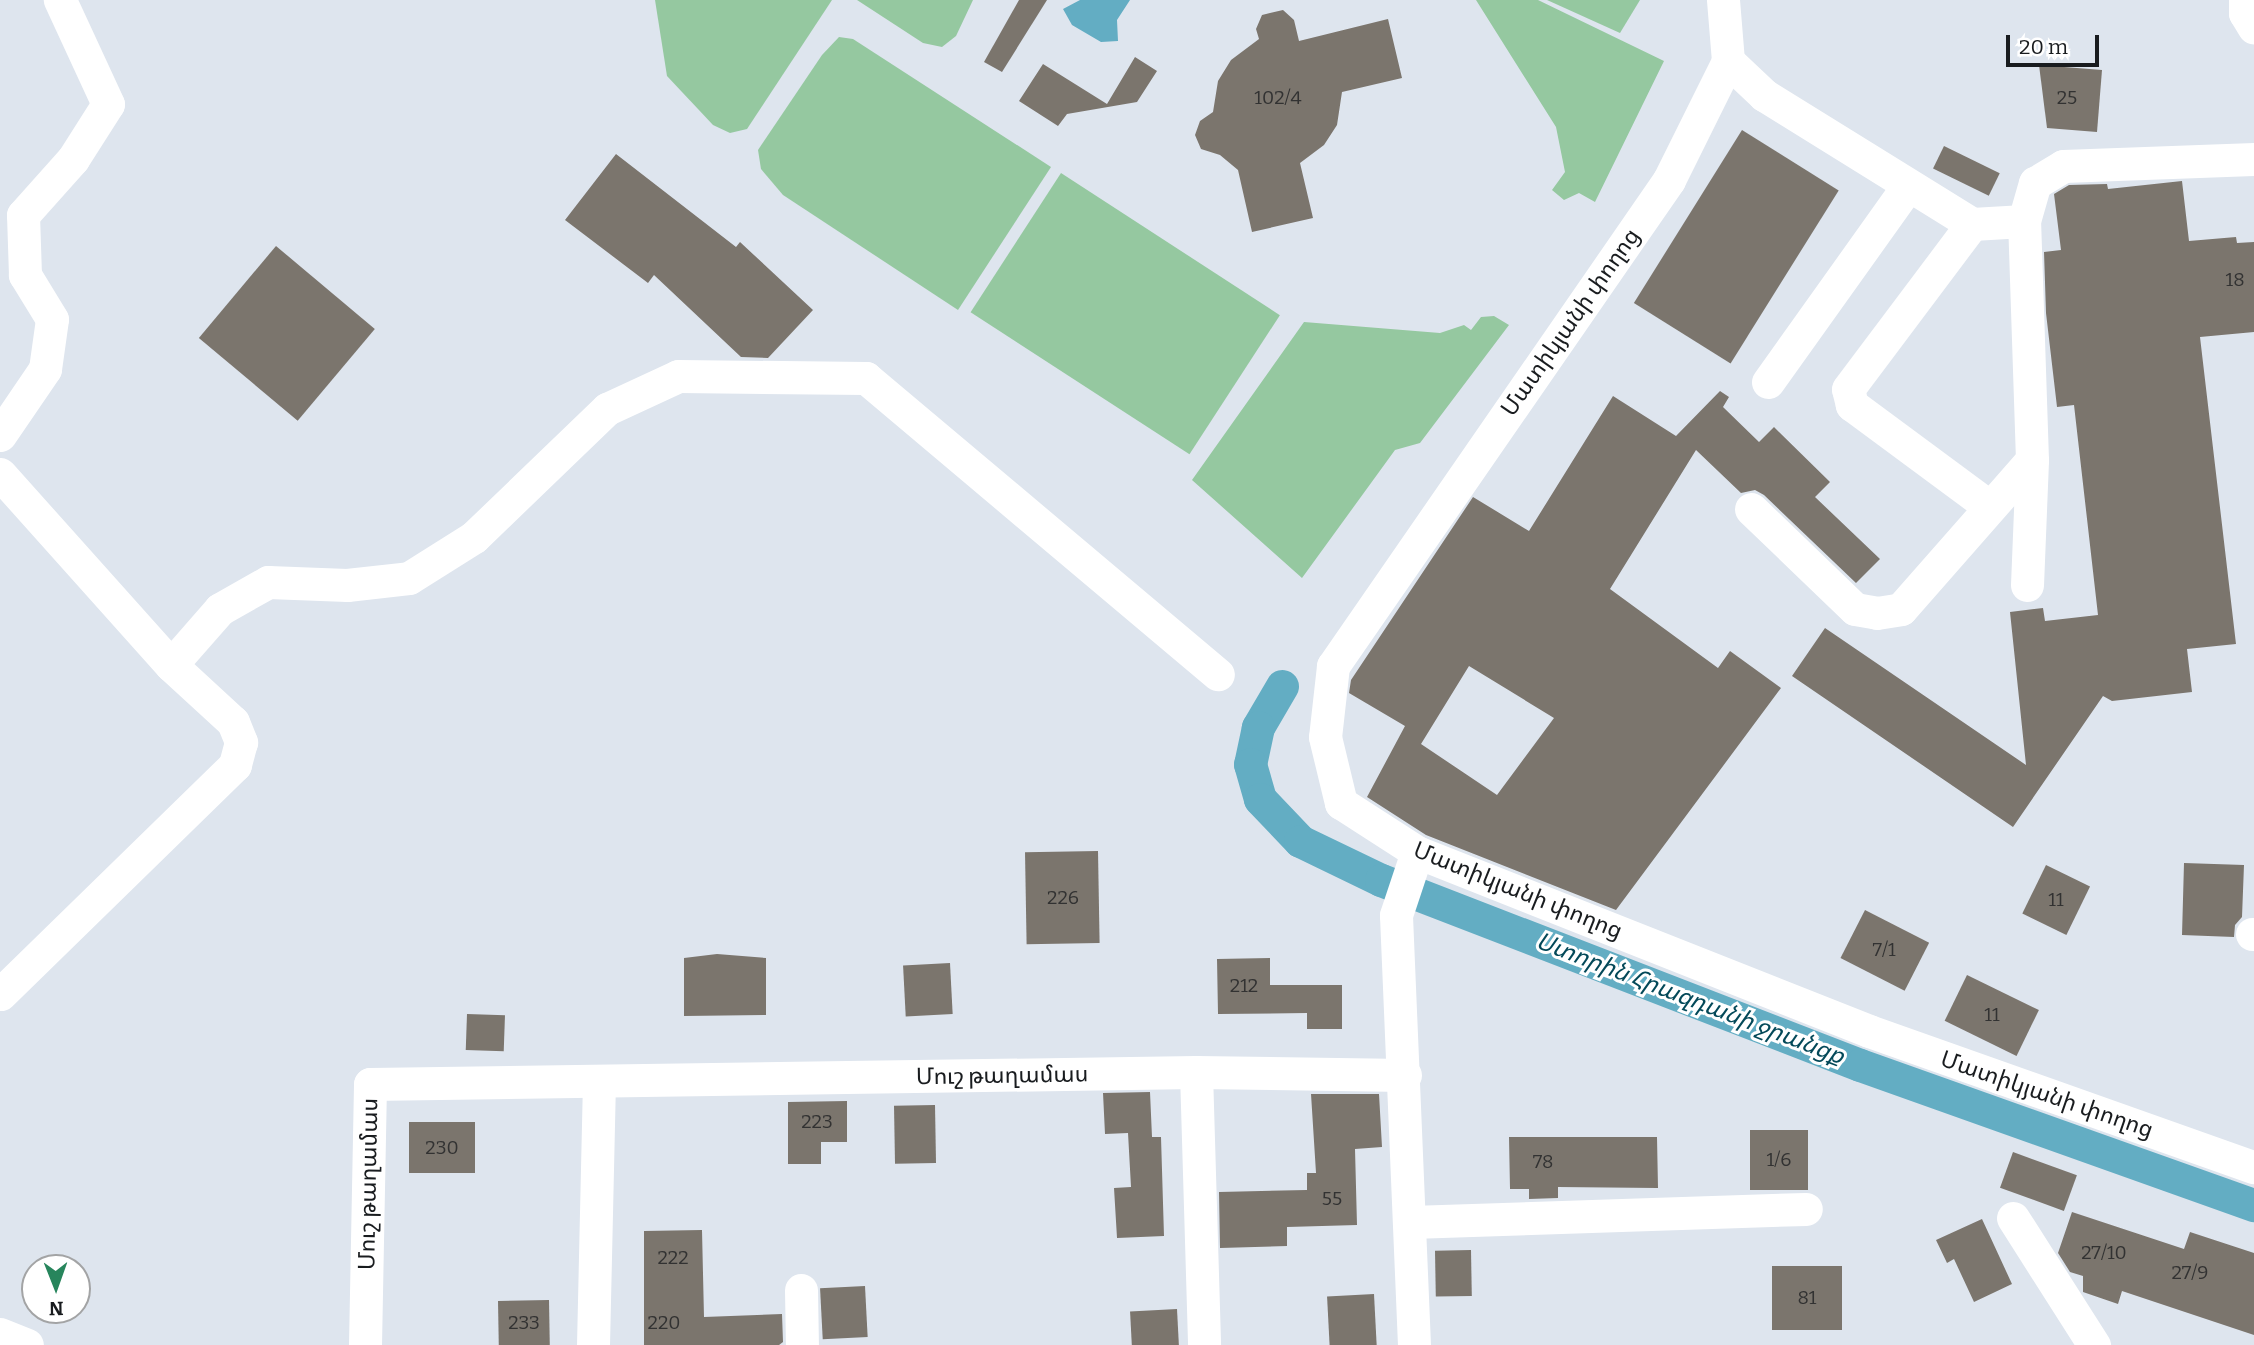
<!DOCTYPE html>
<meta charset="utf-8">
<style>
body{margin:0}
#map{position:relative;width:2254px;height:1345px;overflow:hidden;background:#dee5ee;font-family:Bitter,"Noto Sans Armenian",serif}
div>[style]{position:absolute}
.green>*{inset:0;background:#95c8a0;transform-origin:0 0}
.water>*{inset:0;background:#63adc3}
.canal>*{height:33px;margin:-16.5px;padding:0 16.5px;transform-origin:16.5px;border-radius:16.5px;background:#63adc3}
.building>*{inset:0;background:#7b756d;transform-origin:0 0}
.minor>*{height:33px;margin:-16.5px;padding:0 16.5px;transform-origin:16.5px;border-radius:16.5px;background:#fff}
span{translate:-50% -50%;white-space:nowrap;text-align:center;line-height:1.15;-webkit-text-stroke:6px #fff;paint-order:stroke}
.number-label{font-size:19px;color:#323232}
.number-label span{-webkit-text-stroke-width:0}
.street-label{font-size:23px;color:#191c1f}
.water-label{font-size:24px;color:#044959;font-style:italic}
.north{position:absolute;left:21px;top:1254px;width:70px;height:70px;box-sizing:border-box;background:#fff;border:2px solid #a3a4a5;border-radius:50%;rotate:179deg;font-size:19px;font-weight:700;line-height:28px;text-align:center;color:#191c1f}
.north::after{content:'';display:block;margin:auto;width:24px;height:32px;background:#27855c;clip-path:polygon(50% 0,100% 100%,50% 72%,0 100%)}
.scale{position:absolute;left:2006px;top:35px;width:93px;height:32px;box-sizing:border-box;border:4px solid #191c1f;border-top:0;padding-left:9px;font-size:21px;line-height:24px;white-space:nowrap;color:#191c1f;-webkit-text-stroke:5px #fff;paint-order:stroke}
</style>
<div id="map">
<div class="green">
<div style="clip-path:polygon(655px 0,832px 0,747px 129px,730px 133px,713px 125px,667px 76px)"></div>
<div style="clip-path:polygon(857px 0,973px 0,956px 36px,942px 47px,923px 43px)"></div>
<div style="clip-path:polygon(1476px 0,1538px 0,1664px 61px,1595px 202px,1579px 193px,1564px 200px,1552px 190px,1565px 172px,1556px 127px)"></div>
<div style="clip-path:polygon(1547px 0,1640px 0,1620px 33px)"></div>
<div style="clip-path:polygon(839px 37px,853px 39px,1051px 167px,958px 310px,783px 195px,761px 169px,758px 150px,822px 55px)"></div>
<div style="left:1061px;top:173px;width:261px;height:166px;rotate:33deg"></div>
<div style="clip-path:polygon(1494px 316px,1509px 325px,1420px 443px,1395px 450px,1302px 578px,1192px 480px,1304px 322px,1440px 333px,1464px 325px,1471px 330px,1481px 317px)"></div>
</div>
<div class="water">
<div style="clip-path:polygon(1080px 0,1130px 0,1117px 20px,1118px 41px,1101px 42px,1072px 25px,1063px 9px)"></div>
</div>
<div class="canal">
<div style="left:1282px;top:686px;width:48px;rotate:120.3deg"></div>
<div style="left:1258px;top:727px;width:38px;rotate:102deg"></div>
<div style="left:1250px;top:764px;width:36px;rotate:74deg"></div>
<div style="left:1260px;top:799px;width:58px;rotate:46.4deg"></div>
<div style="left:1300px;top:841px;width:90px;rotate:25.7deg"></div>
<div style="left:1381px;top:880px;width:513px;rotate:21.12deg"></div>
<div style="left:1860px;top:1065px;width:418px;rotate:19.6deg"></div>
</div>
<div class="building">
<div style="clip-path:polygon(1019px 0,1047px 0,1002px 72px,984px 62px)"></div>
<div style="clip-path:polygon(1283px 10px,1294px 20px,1299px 41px,1388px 19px,1402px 78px,1342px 92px,1337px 125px,1324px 145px,1300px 163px,1313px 218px,1252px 232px,1238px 170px,1220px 155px,1201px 149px,1195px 135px,1200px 121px,1213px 112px,1218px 81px,1231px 60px,1259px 39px,1256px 29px,1262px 15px)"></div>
<div style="clip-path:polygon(1135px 57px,1157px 71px,1137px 102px,1067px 114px,1058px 126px,1019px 101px,1043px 64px,1107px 104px)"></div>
<div style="clip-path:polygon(2039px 65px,2102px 70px,2097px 132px,2047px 128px)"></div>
<div style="left:1742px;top:130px;width:114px;height:204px;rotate:32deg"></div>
<div style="left:1944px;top:146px;width:62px;height:25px;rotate:26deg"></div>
<div style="clip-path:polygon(616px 154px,736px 247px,740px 242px,813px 310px,768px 358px,741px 357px,654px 275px,648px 283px,565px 220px)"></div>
<div style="clip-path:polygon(2182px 181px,2189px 241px,2236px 237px,2237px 243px,2254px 242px,2254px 332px,2200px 337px,2236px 644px,2187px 649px,2192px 692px,2112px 701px,2103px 696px,2013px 827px,1792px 676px,1825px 628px,2026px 765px,2010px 612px,2043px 608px,2045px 621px,2098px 615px,2074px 405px,2057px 407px,2046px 313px,2044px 252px,2061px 250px,2054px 194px,2069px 185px,2107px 184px,2108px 189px)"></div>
<div style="left:276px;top:246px;width:129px;height:120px;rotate:40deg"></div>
<div style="clip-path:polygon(evenodd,1720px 391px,1729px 397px,1723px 407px,1759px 442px,1774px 427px,1830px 482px,1815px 497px,1880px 559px,1856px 583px,1764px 495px,1755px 490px,1741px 493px,1696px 450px,1610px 589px,1718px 668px,1730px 651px,1781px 688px,1616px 910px,1426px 835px,1367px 797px,1405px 726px,1349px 693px,1351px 680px,1473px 497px,1529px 531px,1613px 396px,1676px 436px,1720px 391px,1469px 666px,1554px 718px,1497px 795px,1421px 744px,1469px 666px)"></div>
<div style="left:1098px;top:851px;width:92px;height:73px;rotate:89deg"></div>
<div style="clip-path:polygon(2184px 863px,2244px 865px,2242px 917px,2235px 925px,2234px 937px,2182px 935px)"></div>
<div style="left:2046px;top:865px;width:49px;height:54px;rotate:26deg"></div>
<div style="left:1865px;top:910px;width:72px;height:54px;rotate:27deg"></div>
<div style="clip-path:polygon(717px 954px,766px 958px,766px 1015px,684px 1016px,684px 958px)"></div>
<div style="clip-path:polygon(1270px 958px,1270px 985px,1342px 985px,1342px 1029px,1307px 1029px,1307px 1013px,1218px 1014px,1217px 959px)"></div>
<div style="left:950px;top:963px;width:51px;height:47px;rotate:87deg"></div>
<div style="left:1967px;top:975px;width:80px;height:51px;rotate:26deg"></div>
<div style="left:467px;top:1014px;width:38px;height:36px;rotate:2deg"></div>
<div style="clip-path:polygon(1150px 1092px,1152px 1137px,1161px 1137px,1164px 1236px,1117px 1238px,1114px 1188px,1131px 1187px,1128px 1133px,1105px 1134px,1103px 1093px)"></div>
<div style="clip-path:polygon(1311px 1094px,1379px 1094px,1382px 1147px,1355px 1149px,1357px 1225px,1287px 1227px,1287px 1246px,1220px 1248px,1219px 1192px,1307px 1190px,1307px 1173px,1316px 1173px)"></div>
<div style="clip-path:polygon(847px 1101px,847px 1142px,821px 1142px,821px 1164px,788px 1164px,788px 1102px)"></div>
<div style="left:935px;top:1105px;width:58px;height:41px;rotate:89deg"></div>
<div style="left:409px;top:1122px;width:66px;height:51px"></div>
<div style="left:1750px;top:1130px;width:58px;height:60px"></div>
<div style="clip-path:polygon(1509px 1137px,1657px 1137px,1658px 1188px,1558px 1187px,1558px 1198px,1529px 1199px,1529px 1189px,1510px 1189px)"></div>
<div style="left:2013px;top:1152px;width:68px;height:38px;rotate:20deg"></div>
<div style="clip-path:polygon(2072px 1212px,2184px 1249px,2190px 1232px,2254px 1253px,2254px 1335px,2122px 1291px,2118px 1304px,2083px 1292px,2083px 1276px,2070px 1272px,2058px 1253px)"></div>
<div style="clip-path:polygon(1982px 1219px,2012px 1284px,1974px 1302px,1954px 1259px,1947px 1263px,1936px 1240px)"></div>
<div style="clip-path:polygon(702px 1230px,704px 1317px,782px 1314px,783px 1342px,779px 1345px,644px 1345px,644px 1231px)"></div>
<div style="left:1471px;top:1250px;width:46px;height:36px;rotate:89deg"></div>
<div style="left:1772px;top:1266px;width:70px;height:64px"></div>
<div style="left:865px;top:1286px;width:51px;height:45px;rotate:87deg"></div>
<div style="left:1374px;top:1294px;width:51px;height:47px;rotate:87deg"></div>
<div style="left:549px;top:1300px;width:45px;height:51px;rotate:89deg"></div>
<div style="left:1177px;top:1309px;width:36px;height:47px;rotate:87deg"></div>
</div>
<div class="minor">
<div style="left:1723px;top:0;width:61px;rotate:85.3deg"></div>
<div style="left:1728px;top:61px;width:133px;rotate:116.4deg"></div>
<div style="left:1669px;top:180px;width:591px;rotate:124.66deg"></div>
<div style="left:1333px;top:666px;width:71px;rotate:96.4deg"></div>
<div style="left:1325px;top:737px;width:68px;rotate:76.4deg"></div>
<div style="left:1341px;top:803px;width:90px;rotate:32.8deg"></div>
<div style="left:1417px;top:852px;width:486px;rotate:21.6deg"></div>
<div style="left:1869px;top:1031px;width:408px;rotate:19.5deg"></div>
<div style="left:2245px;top:0;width:13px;rotate:90deg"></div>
<div style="left:2245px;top:13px;width:17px;rotate:59deg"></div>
<div style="left:1728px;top:61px;width:50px;rotate:43.4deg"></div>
<div style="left:1764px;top:95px;width:245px;rotate:31.8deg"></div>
<div style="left:1768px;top:382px;width:239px;rotate:-54.5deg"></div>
<div style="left:0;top:435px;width:80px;rotate:-55.7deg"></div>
<div style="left:45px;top:369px;width:50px;rotate:-82deg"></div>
<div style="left:52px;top:319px;width:52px;rotate:-121.5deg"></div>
<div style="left:25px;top:275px;width:60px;rotate:-91.9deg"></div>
<div style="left:23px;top:215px;width:75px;rotate:-48.2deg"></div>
<div style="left:73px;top:159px;width:65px;rotate:-57.5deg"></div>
<div style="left:108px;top:104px;width:115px;rotate:-114.8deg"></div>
<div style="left:0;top:474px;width:256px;rotate:48.2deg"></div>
<div style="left:171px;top:665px;width:84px;rotate:42.6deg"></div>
<div style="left:233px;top:722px;width:22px;rotate:68deg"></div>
<div style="left:241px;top:742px;width:24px;rotate:105deg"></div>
<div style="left:235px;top:765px;width:328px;rotate:135.7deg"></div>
<div style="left:1990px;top:507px;width:172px;rotate:-143.5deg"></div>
<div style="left:1852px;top:405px;width:16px;rotate:-104deg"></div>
<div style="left:1848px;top:389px;width:206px;rotate:-53.1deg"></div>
<div style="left:1972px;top:224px;width:52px;rotate:-3.3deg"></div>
<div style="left:1751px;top:509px;width:144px;rotate:43.9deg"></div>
<div style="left:1855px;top:609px;width:22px;rotate:10deg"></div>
<div style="left:1877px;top:613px;width:24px;rotate:-9deg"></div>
<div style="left:1901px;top:609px;width:198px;rotate:-48.7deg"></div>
<div style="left:2027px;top:585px;width:125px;rotate:-87.7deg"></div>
<div style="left:2032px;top:460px;width:239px;rotate:-91.9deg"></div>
<div style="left:2024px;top:221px;width:40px;rotate:-74deg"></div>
<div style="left:2035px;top:183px;width:33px;rotate:-31deg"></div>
<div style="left:2063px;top:166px;width:191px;rotate:-2.1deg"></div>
<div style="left:171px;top:665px;width:74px;rotate:-48.8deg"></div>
<div style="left:220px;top:609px;width:55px;rotate:-29.4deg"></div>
<div style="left:268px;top:582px;width:79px;rotate:2.2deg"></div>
<div style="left:347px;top:585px;width:62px;rotate:-6.4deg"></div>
<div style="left:409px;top:578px;width:77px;rotate:-32.2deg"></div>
<div style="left:474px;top:537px;width:185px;rotate:-43.9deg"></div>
<div style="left:607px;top:409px;width:78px;rotate:-24.9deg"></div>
<div style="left:678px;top:376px;width:188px;rotate:0.6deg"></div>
<div style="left:866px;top:378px;width:460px;rotate:40.1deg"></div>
<div style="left:2252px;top:934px;width:2px"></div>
<div style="left:1196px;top:1072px;width:273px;rotate:88.3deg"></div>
<div style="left:2013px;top:1218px;width:151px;rotate:57.5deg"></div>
<div style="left:1411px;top:1222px;width:395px;rotate:-1.9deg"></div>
<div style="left:801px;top:1290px;width:55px;rotate:89deg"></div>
<div style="left:0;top:1334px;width:29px;rotate:22deg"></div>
<div style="left:365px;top:1345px;width:261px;rotate:-88.9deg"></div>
<div style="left:370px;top:1084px;width:826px;rotate:-0.83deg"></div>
<div style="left:1196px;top:1072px;width:209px;rotate:0.8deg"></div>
<div style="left:593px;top:1345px;width:264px;rotate:-88.7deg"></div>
<div style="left:1414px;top:1345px;width:430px;rotate:-92.4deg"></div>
<div style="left:1396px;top:915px;width:66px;rotate:-71.6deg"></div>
</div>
<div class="number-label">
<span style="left:1278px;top:98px">102/4</span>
<span style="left:2067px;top:98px">25</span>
<span style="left:2235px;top:280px">18</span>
<span style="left:1063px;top:898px">226</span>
<span style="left:2056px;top:900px">11</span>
<span style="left:1884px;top:950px">7/1</span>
<span style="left:1244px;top:986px">212</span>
<span style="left:1992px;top:1015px">11</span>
<span style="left:817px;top:1122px">223</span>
<span style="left:442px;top:1148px">230</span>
<span style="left:1779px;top:1160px">1/6</span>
<span style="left:1543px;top:1162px">78</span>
<span style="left:1332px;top:1199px">55</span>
<span style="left:2104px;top:1253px">27/10</span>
<span style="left:673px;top:1258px">222</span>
<span style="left:2190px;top:1273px">27/9</span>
<span style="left:1807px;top:1298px">81</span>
<span style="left:524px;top:1323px">233</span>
<span style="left:664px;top:1323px">220</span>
</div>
<div class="street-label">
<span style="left:1570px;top:322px;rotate:-55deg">Մատիկյանի փողոց</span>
<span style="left:1518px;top:890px;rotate:22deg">Մատիկյանի փողոց</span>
<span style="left:1002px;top:1075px;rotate:-1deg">Մուշ թաղամաս</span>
<span style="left:2047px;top:1094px;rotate:19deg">Մատիկյանի փողոց</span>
<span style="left:368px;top:1184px;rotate:-89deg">Մուշ թաղամաս</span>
</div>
<div class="water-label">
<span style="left:1690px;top:999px;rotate:21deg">Ստորին Հրազդանի ջրանցք</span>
</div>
<div class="north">N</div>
<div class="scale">20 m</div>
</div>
